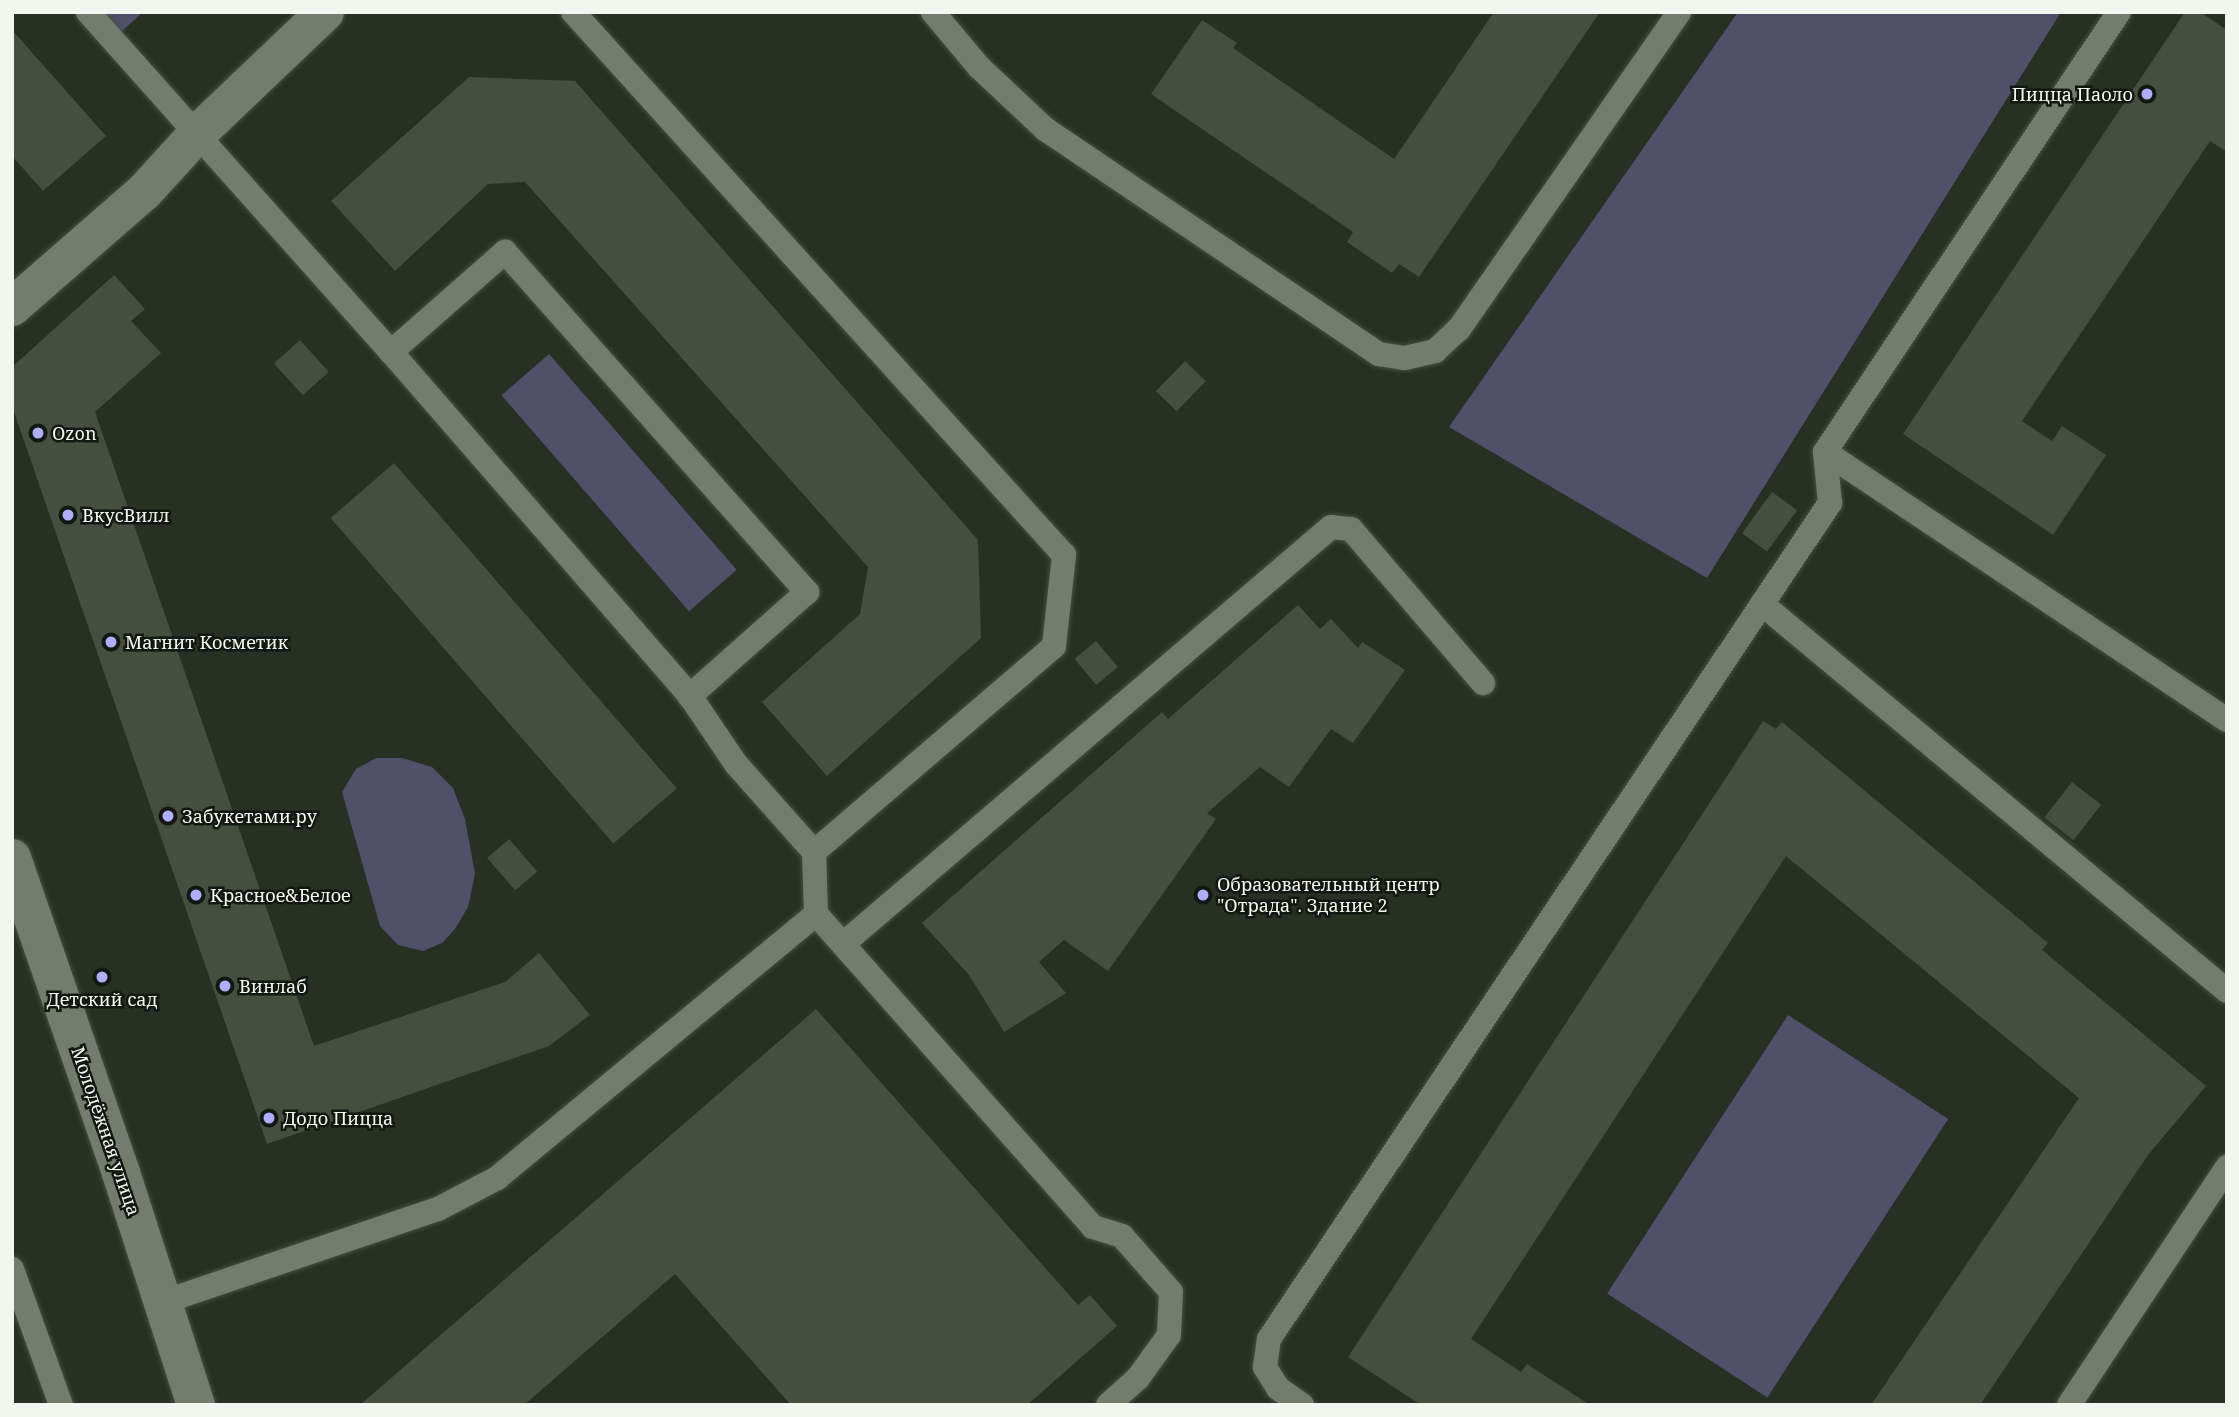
<!DOCTYPE html>
<meta charset="utf-8">
<style>
body{margin:0}
#map{position:relative;width:2239px;height:1417px;overflow:hidden;background:#283023;font-family:"Noto Serif",serif}
div>[style]{position:absolute}
.green>*{inset:0;background:#50506b;transform-origin:0 0}
.building>*{inset:0;background:#464e40;transform-origin:0 0}
.roads{filter:drop-shadow(0 0 2px #474d42) drop-shadow(0 0 2px #474d42)}
.service>*{height:24px;margin:-12px;padding:0 12px;transform-origin:12px;border-radius:12px;background:#747d6d}
.minor>*{height:38px;margin:-19px;padding:0 19px;transform-origin:19px;border-radius:19px;background:#747d6d}
.tertiary>*{height:38px;margin:-19px;padding:0 19px;transform-origin:19px;border-radius:19px;background:#747d6d}
.dots>*{width:19px;height:19px;translate:-50% -50%;box-sizing:border-box;border:4px solid #131711;border-radius:50%}
span{translate:-50% -50%;white-space:nowrap;text-align:center;line-height:1.15;-webkit-text-stroke:5px #131711;paint-order:stroke}
.poi-label{font-size:18px;color:#f1f6ee}
.right{translate:-100% -50%;text-align:right}
.left{translate:0 -50%;text-align:left}
.street-label{font-size:18px;color:#f1f6ee}
.frame{position:absolute;inset:0;border:14px solid #f1f6ee;pointer-events:none}
</style>
<div id="map">
<div class="green">
<div style="clip-path:polygon(104px 12px,143px 12px,121px 32px)"></div>
<div style="clip-path:polygon(1738px 12px,2061px 12px,1707px 578px,1449px 427px)"></div>
<div style="left:549px;top:354px;width:286px;height:63px;rotate:49deg"></div>
<div style="clip-path:polygon(376px 758px,402px 758px,432px 767px,453px 788px,465px 819px,475px 874px,468px 907px,455px 929px,442px 943px,423px 951px,398px 945px,380px 926px,342px 792px,356px 769px)"></div>
<div style="left:1788px;top:1015px;width:191px;height:332px;rotate:33deg"></div>
</div>
<div class="building">
<div style="clip-path:polygon(1494px 12px,1600px 12px,1419px 277px,1399px 264px,1392px 273px,1347px 242px,1353px 232px,1151px 94px,1202px 20px,1237px 43px,1233px 48px,1394px 159px)"></div>
<div style="clip-path:polygon(2185px 12px,2200px 12px,2227px 30px,2227px 152px,2210px 141px,2022px 421px,2052px 441px,2062px 426px,2106px 455px,2053px 535px,1903px 434px)"></div>
<div style="clip-path:polygon(12px 30px,106px 136px,43px 191px,12px 156px)"></div>
<div style="clip-path:polygon(469px 77px,575px 81px,978px 540px,981px 638px,827px 776px,762px 702px,860px 614px,868px 567px,525px 182px,488px 184px,395px 271px,331px 201px)"></div>
<div style="clip-path:polygon(114px 275px,145px 309px,131px 321px,161px 353px,95px 412px,314px 1046px,505px 982px,539px 953px,590px 1015px,549px 1046px,267px 1144px,12px 406px,12px 367px)"></div>
<div style="left:300px;top:340px;width:43px;height:35px;rotate:48deg"></div>
<div style="left:1185px;top:361px;width:29px;height:42px;rotate:44deg"></div>
<div style="left:394px;top:463px;width:431px;height:84px;rotate:49deg"></div>
<div style="left:1772px;top:492px;width:31px;height:51px;rotate:36deg"></div>
<div style="clip-path:polygon(1298px 605px,1320px 629px,1331px 619px,1358px 648px,1362px 642px,1405px 670px,1353px 743px,1331px 729px,1289px 787px,1260px 767px,1207px 813px,1216px 819px,1108px 971px,1064px 940px,1039px 962px,1066px 993px,1004px 1032px,969px 975px,922px 923px,1162px 712px,1168px 719px)"></div>
<div style="left:1096px;top:641px;width:34px;height:28px;rotate:50deg"></div>
<div style="clip-path:polygon(1763px 721px,1776px 729px,1782px 722px,2048px 943px,2042px 950px,2206px 1086px,2148px 1155px,1980px 1405px,1871px 1405px,2079px 1098px,1786px 856px,1471px 1339px,1521px 1372px,1527px 1364px,1590px 1405px,1421px 1405px,1348px 1357px)"></div>
<div style="left:2072px;top:782px;width:37px;height:45px;rotate:38deg"></div>
<div style="left:509px;top:839px;width:43px;height:29px;rotate:49deg"></div>
<div style="clip-path:polygon(816px 1009px,1078px 1305px,1090px 1295px,1117px 1326px,1027px 1405px,791px 1405px,675px 1274px,524px 1405px,360px 1405px)"></div>
</div>
<div class="roads">
<div class="service">
<div style="left:88px;top:12px;width:455px;rotate:48.3deg"></div>
<div style="left:391px;top:352px;width:456px;rotate:49deg"></div>
<div style="left:690px;top:696px;width:82px;rotate:55.9deg"></div>
<div style="left:736px;top:764px;width:118px;rotate:48.4deg"></div>
<div style="left:814px;top:852px;width:316px;rotate:-40.6deg"></div>
<div style="left:1054px;top:646px;width:92px;rotate:-83.7deg"></div>
<div style="left:1064px;top:555px;width:732px;rotate:-132.12deg"></div>
<div style="left:933px;top:12px;width:72px;rotate:50.1deg"></div>
<div style="left:979px;top:67px;width:91px;rotate:43.2deg"></div>
<div style="left:1045px;top:129px;width:403px;rotate:34deg"></div>
<div style="left:1379px;top:354px;width:26px;rotate:9deg"></div>
<div style="left:1405px;top:358px;width:31px;rotate:-13deg"></div>
<div style="left:1435px;top:351px;width:33px;rotate:-43deg"></div>
<div style="left:1459px;top:329px;width:386px;rotate:-55.2deg"></div>
<div style="left:2119px;top:12px;width:529px;rotate:123.75deg"></div>
<div style="left:1825px;top:452px;width:483px;rotate:33.7deg"></div>
<div style="left:391px;top:352px;width:152px;rotate:-41.3deg"></div>
<div style="left:505px;top:252px;width:455px;rotate:48.4deg"></div>
<div style="left:807px;top:592px;width:157px;rotate:138.4deg"></div>
<div style="left:1762px;top:604px;width:605px;rotate:39.77deg"></div>
<div style="left:816px;top:914px;width:418px;rotate:48.5deg"></div>
<div style="left:1093px;top:1227px;width:30px;rotate:17deg"></div>
<div style="left:1122px;top:1236px;width:74px;rotate:48.8deg"></div>
<div style="left:1171px;top:1292px;width:43px;rotate:92.7deg"></div>
<div style="left:1169px;top:1335px;width:53px;rotate:125.8deg"></div>
<div style="left:1138px;top:1378px;width:40px;rotate:138deg"></div>
<div style="left:843px;top:944px;width:642px;rotate:-40.51deg"></div>
<div style="left:1331px;top:527px;width:20px;rotate:6deg"></div>
<div style="left:1351px;top:529px;width:203px;rotate:49.4deg"></div>
<div style="left:12px;top:1269px;width:145px;rotate:70.2deg"></div>
<div style="left:163px;top:1302px;width:290px;rotate:-18.7deg"></div>
<div style="left:438px;top:1209px;width:67px;rotate:-27.7deg"></div>
<div style="left:497px;top:1178px;width:414px;rotate:-39.6deg"></div>
<div style="left:816px;top:914px;width:62px;rotate:-91.8deg"></div>
<div style="left:1302px;top:1405px;width:29px;rotate:-145deg"></div>
<div style="left:1278px;top:1388px;width:25px;rotate:-122deg"></div>
<div style="left:1265px;top:1367px;width:28px;rotate:-82deg"></div>
<div style="left:1269px;top:1339px;width:1007px;rotate:-56.14deg"></div>
<div style="left:1830px;top:503px;width:51px;rotate:-95.6deg"></div>
<div style="left:2069px;top:1405px;width:286px;rotate:-56.4deg"></div>
</div>
<div class="minor">
<div style="left:12px;top:307px;width:175px;rotate:-41.1deg"></div>
<div style="left:144px;top:192px;width:77px;rotate:-47.6deg"></div>
<div style="left:196px;top:135px;width:178px;rotate:-43.6deg"></div>
</div>
<div class="tertiary">
<div style="left:12px;top:858px;width:333px;rotate:70.9deg"></div>
<div style="left:121px;top:1173px;width:244px;rotate:72.1deg"></div>
</div>
</div>
<div class="dots">
<div style="left:2147px;top:94px;background:#aeaefb"></div>
<div style="left:38px;top:433px;background:#aeaefb"></div>
<div style="left:68px;top:515px;background:#aeaefb"></div>
<div style="left:111px;top:642px;background:#aeaefb"></div>
<div style="left:168px;top:816px;background:#aeaefb"></div>
<div style="left:196px;top:895px;background:#aeaefb"></div>
<div style="left:1203px;top:895px;background:#aeaefb"></div>
<div style="left:102px;top:977px;background:#aeaefb"></div>
<div style="left:225px;top:986px;background:#aeaefb"></div>
<div style="left:269px;top:1118px;background:#aeaefb"></div>
</div>
<div class="poi-label">
<span class="right" style="left:2133px;top:94px">Пицца Паоло</span>
<span class="left" style="left:52px;top:433px">Ozon</span>
<span class="left" style="left:82px;top:515px">ВкусВилл</span>
<span class="left" style="left:125px;top:642px">Магнит Косметик</span>
<span class="left" style="left:182px;top:816px">Забукетами.ру</span>
<span class="left" style="left:1217px;top:895px">Образовательный центр<br>"Отрада". Здание 2</span>
<span class="left" style="left:210px;top:895px">Красное&amp;Белое</span>
<span class="left" style="left:239px;top:986px">Винлаб</span>
<span style="left:102px;top:999px">Детский сад</span>
<span class="left" style="left:283px;top:1118px">Додо Пицца</span>
</div>
<div class="street-label">
<span style="left:106px;top:1131px;rotate:71deg">Молодёжная улица</span>
</div>
<div class="frame"></div>
</div>
